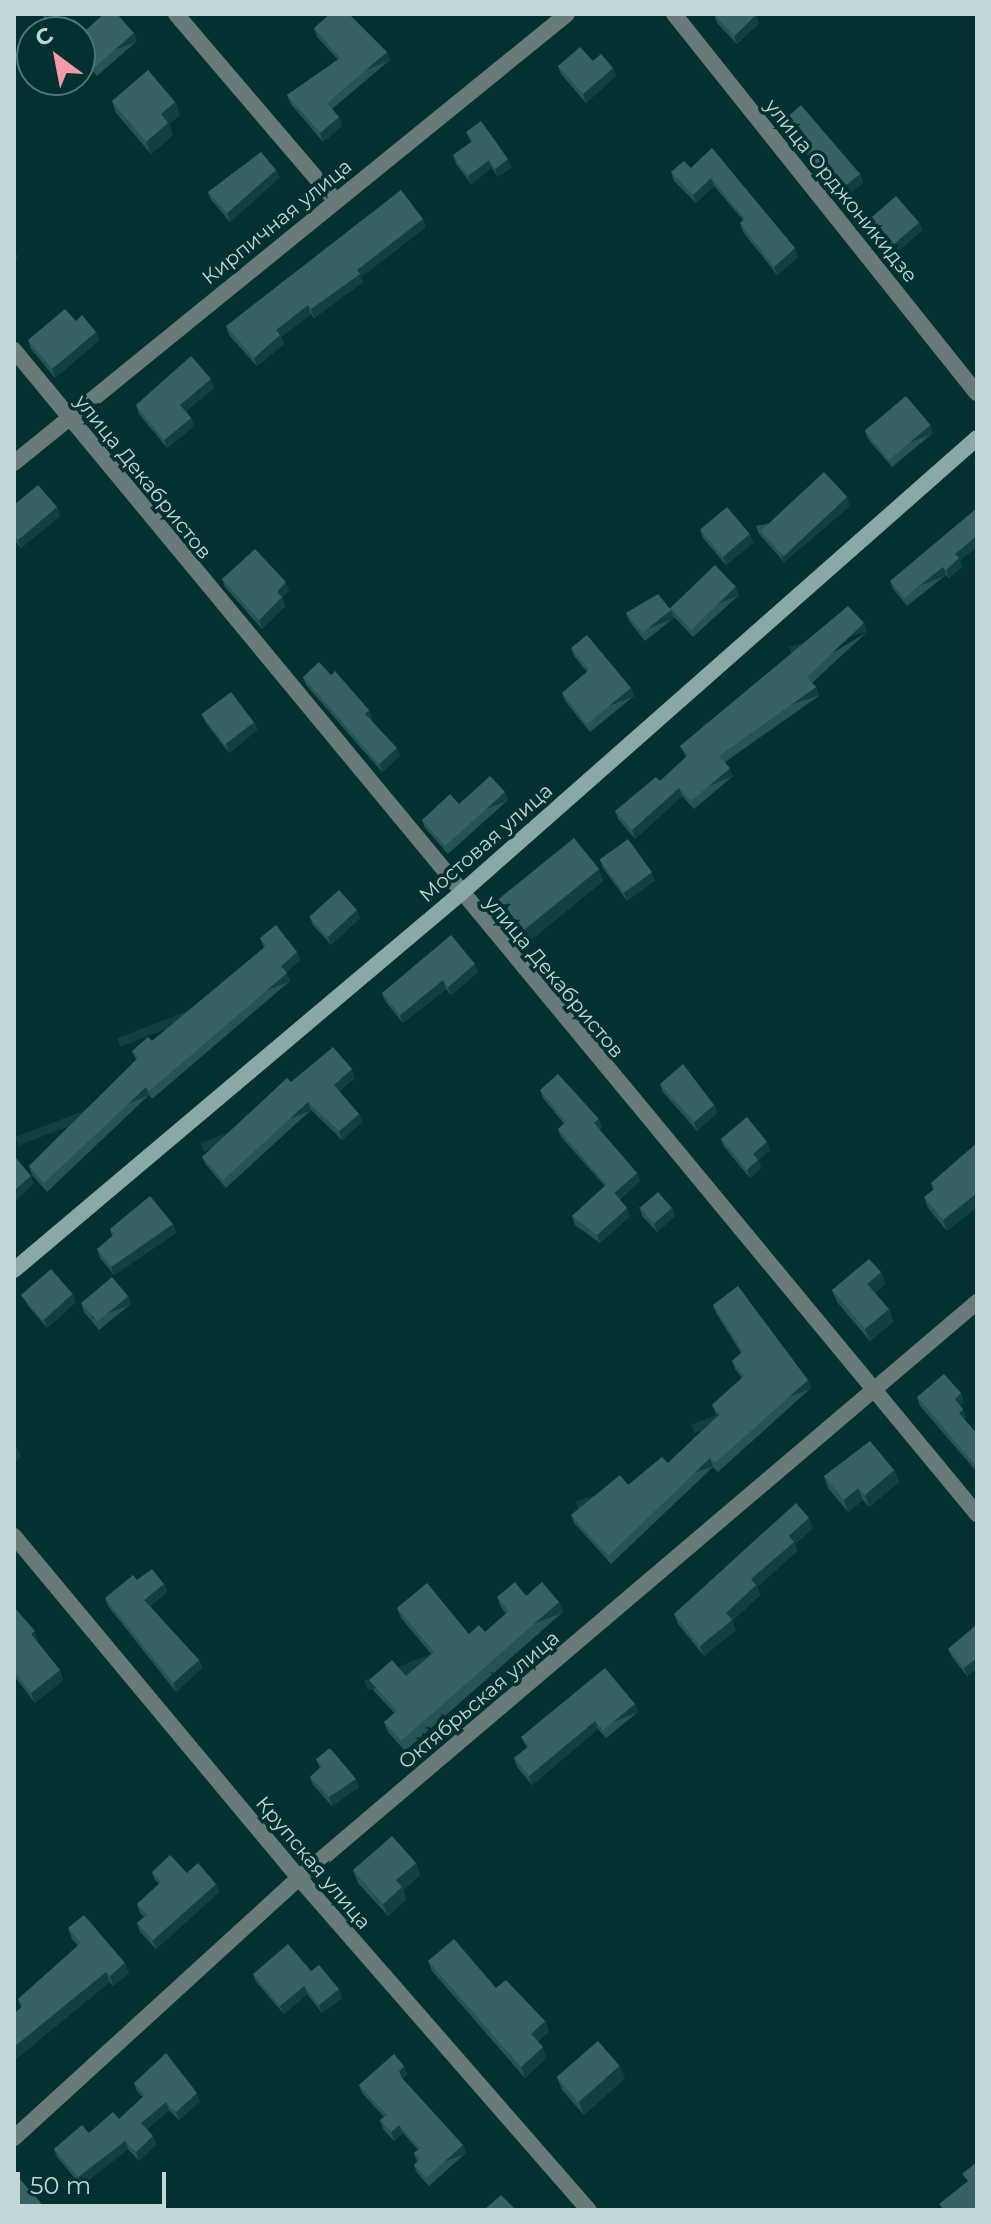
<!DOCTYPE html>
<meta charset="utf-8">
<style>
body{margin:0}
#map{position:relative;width:991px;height:2224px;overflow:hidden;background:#033132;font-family:Montserrat,sans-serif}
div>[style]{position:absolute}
.street>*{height:16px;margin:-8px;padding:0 8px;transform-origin:8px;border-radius:8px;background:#687a7a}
.secondary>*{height:16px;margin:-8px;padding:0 8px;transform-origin:8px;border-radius:8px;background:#8ba8a8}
.wall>*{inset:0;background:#265455}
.shaded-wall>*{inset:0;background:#114041;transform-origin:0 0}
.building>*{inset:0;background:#366263;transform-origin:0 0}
span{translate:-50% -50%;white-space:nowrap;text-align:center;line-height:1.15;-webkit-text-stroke:7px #033132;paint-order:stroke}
.street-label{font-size:20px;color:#c1d7d7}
.frame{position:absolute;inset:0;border:16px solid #c1d7d7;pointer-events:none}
.north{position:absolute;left:16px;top:16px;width:80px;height:80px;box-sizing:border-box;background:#033132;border:2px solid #4f7374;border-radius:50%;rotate:328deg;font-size:22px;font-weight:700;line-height:32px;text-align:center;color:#c1d7d7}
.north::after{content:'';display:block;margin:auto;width:28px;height:36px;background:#f29aac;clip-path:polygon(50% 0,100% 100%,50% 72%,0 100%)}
.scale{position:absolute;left:16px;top:2172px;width:150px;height:36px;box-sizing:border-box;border:4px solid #c1d7d7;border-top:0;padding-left:10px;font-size:24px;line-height:28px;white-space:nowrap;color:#c1d7d7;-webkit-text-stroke:6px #033132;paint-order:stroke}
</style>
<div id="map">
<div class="street">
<div style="left:176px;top:14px;width:245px;rotate:49.5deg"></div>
<div style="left:674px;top:14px;width:485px;rotate:51.4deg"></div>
<div style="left:14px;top:350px;width:1511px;rotate:50.4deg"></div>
<div style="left:14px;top:463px;width:712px;rotate:-39.07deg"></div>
<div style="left:14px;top:1536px;width:445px;rotate:50.2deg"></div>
<div style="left:299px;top:1878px;width:441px;rotate:48.9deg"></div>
<div style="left:14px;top:2138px;width:386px;rotate:-42.4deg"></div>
<div style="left:299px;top:1878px;width:890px;rotate:-40.35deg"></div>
</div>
<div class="secondary">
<div style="left:14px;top:1270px;width:583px;rotate:-40.13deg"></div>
<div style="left:460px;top:894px;width:689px;rotate:-41.41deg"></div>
</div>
<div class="wall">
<div style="clip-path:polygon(41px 14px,60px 14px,49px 23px)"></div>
<div style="clip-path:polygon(714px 14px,759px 23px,737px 44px,717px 23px)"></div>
<div style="clip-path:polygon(314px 28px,387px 52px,390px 60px,332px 109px,339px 117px,342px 126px,323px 142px,290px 103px,287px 95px,338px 60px,317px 37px)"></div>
<div style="clip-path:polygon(80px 35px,137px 41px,97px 76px,80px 56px)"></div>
<div style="clip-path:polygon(593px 61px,616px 76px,586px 103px,561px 74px,558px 66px)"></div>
<div style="clip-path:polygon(112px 101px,175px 102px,180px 115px,169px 124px,173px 135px,151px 154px,116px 113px)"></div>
<div style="clip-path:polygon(785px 119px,860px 174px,863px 183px,840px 201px,788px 127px)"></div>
<div style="clip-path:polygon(466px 132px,512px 167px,498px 177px,492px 168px,471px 184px,456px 164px,453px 155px,471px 142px)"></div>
<div style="clip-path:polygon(712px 148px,798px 257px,777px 275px,743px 232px,740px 223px,743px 220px,714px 186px,696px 203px,674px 181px,671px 172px,691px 168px)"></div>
<div style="clip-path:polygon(276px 170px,279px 178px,230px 222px,211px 200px,208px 192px)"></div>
<div style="clip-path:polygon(919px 222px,922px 230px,892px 257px,869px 232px,866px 223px)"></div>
<div style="clip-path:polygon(426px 227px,361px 277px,363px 282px,314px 318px,311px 314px,281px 337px,284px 344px,257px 366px,229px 335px,226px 326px)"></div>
<div style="clip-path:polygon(96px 332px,99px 340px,55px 378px,31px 349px,28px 340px)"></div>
<div style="clip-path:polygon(214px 388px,186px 411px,191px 418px,194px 426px,167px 448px,139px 414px,136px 405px)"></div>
<div style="clip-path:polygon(865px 431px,933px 433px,892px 467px,868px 439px)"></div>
<div style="clip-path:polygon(14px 505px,57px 507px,60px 516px,21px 548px,14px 540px)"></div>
<div style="clip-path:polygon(850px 506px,784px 562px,759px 534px,756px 526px)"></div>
<div style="clip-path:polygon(700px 530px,750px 534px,753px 543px,726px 565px,703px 538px)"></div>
<div style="clip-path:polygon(960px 561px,962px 567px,949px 578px,946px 575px,907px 606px,893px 589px,890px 581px)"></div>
<div style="clip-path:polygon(222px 579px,289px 591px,282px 597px,285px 606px,262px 629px,225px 587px)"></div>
<div style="clip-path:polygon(739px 595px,693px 637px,673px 616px,674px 618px,645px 641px,629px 621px,626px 613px,670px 608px)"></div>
<div style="clip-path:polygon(867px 632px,812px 683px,816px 687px,819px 696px,725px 762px,733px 776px,694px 809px,682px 796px,635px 839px,618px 819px,615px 811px,660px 781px,686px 757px,680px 746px)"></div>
<div style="clip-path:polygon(571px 648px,631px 688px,634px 696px,590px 732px,565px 701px,562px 693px,587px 672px,574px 656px)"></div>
<div style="clip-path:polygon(331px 675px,369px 710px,372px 718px,371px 720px,400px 756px,382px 772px,306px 685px,303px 677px)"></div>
<div style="clip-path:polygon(202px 715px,254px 722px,257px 730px,229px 753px,206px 723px)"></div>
<div style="clip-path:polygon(508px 800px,448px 854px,425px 828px,422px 820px,459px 804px)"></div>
<div style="clip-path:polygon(600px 860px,655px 880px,627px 901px,603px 868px)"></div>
<div style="clip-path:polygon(603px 881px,527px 943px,502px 913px,498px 900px)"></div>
<div style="clip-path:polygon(310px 917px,360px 918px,331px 945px,313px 925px)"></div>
<div style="clip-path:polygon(260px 938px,297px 952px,300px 960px,286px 972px,290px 981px,152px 1099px,149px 1095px,47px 1192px,32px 1175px,29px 1166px,136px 1060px,132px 1051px,152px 1041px,264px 948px)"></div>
<div style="clip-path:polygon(478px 972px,451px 995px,446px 989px,403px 1023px,385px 1001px,382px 993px)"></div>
<div style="clip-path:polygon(355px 1078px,339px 1091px,359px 1114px,362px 1122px,342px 1140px,311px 1110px,226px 1188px,206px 1165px,202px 1157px,291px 1082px)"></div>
<div style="clip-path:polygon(660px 1084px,714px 1105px,717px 1113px,697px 1131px,663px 1092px)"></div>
<div style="clip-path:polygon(540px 1090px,602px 1127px,599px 1130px,637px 1173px,640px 1181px,620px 1199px,630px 1216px,600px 1243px,575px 1225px,572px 1216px,605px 1186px,561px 1137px,558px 1129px,564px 1124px,543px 1098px)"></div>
<div style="clip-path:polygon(721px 1139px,770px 1150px,758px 1160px,761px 1168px,750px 1178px,724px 1147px)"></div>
<div style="clip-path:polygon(977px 1143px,977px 1207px,947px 1231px,928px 1208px,924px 1197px,933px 1190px,931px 1183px)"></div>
<div style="clip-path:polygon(639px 1207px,672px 1208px,675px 1216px,657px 1232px,642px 1216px)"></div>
<div style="clip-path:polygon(173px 1224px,176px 1233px,114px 1275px,100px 1258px,97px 1249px,112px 1236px,110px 1229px)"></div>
<div style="clip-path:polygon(881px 1272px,885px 1284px,875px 1293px,889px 1309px,893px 1322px,870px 1341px,837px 1302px,832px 1290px)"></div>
<div style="clip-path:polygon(128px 1296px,131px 1304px,99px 1330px,84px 1312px,81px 1303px)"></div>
<div style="clip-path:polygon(24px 1298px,76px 1302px,47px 1328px,28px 1306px)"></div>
<div style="clip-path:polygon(713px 1305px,811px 1388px,718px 1472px,713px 1467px,611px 1564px,574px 1523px,571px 1515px,668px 1463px,717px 1416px,712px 1405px,742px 1378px,735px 1369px,732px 1361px,741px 1353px,716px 1313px)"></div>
<div style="clip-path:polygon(917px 1397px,964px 1402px,960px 1405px,966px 1417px,964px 1419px,977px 1434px,977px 1472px,920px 1406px)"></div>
<div style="clip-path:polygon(894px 1470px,899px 1482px,869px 1507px,863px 1500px,848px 1512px,828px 1488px,824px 1476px)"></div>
<div style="clip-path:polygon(813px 1528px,795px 1544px,797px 1551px,757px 1587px,760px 1595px,732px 1621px,736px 1630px,704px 1656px,678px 1624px,674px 1614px)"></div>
<div style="clip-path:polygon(164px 1584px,167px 1592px,150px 1606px,199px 1660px,202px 1668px,176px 1692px,108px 1606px,105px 1598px)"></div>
<div style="clip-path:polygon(526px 1596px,559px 1602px,563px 1612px,405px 1751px,388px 1732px,384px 1722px,394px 1713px,373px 1690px,369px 1680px,406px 1676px,431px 1654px,401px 1618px,397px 1608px,469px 1634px,485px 1632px,506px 1614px,501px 1607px,497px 1597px)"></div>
<div style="clip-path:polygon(14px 1607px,38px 1641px,37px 1642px,60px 1670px,63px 1680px,35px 1703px,14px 1676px)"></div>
<div style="clip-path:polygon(977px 1629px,977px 1668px,967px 1676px,952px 1657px,948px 1649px)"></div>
<div style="clip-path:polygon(635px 1704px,638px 1712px,606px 1738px,598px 1729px,532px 1785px,517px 1767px,514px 1758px,527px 1748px,521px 1737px)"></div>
<div style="clip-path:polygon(316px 1759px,359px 1787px,332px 1806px,313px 1785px,310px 1777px,320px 1768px)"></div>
<div style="clip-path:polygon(416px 1863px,420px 1875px,403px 1890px,406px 1899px,388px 1916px,358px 1883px,353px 1870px)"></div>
<div style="clip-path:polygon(152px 1872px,187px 1873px,216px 1884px,219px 1892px,156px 1949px,140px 1932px,137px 1923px,144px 1917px,140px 1913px,137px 1904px,159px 1884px,155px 1880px)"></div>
<div style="clip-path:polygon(68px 1928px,129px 1973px,113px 1986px,110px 1982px,21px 2008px,18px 1999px,78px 1946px,72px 1939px)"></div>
<div style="clip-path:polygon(428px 1961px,496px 1988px,545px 2021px,549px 2031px,537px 2042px,546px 2058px,525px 2078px,432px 1971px)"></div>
<div style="clip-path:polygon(311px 1971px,342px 1998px,322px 2013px,307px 1994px,284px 2014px,256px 1982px,253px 1974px)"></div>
<div style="clip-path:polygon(404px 2066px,407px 2074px,402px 2079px,463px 2145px,466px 2153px,429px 2186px,417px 2173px,414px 2165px,417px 2162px,414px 2153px,418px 2150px,403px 2133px,394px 2141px,383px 2129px,380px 2120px,384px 2117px,362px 2093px,359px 2085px)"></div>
<div style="clip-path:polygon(557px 2077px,625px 2078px,584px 2115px,562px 2090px)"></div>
<div style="clip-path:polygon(134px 2083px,200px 2101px,179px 2120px,169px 2110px,147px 2129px,156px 2144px,139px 2161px,128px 2149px,81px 2186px,57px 2157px,54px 2149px,119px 2119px,143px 2097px,137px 2091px)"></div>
</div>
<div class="shaded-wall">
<div style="clip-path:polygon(47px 14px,60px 14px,49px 23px,46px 15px)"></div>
<div style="clip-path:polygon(756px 15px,759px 23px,737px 44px,734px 36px)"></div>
<div style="left:134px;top:33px;width:9px;height:53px;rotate:69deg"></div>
<div style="left:387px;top:52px;width:9px;height:79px;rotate:69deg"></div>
<div style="clip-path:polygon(613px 68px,616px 76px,586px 103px,583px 94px)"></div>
<div style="clip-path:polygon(175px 102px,180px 115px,169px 124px,173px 135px,151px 154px,146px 142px,161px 114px)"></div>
<div style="clip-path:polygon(339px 117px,342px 126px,323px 142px,320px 133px)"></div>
<div style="clip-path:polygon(508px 159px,512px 167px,498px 177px,495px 169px)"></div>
<div style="clip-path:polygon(489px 160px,492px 168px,471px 184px,468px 176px)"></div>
<div style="clip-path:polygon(276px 170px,279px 178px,230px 222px,227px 213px)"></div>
<div style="clip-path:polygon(860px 174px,863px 183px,840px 201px,837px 192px)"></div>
<div style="clip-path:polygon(711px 178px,714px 186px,696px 203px,693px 195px)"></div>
<div style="clip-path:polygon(423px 219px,426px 227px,361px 277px,363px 282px,314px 318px,311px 309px,357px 270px)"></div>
<div style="clip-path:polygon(919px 222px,922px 230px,892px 257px,889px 248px)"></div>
<div style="clip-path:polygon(795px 248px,798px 257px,777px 275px,774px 267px)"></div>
<div style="clip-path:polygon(15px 250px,18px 258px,14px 262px,14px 251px)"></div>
<div style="clip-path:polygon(308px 305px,311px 314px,281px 337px,284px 344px,257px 366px,254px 358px,276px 330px)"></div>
<div style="clip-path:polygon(96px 332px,99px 340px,55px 378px,52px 369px)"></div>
<div style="clip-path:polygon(211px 379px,214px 388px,183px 413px,180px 405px)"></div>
<div style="clip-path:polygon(191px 418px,194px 426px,167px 448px,164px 440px)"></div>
<div style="left:930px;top:425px;width:9px;height:53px;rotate:69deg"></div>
<div style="clip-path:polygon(847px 497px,850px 506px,784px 562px,781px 554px)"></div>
<div style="clip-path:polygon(57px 507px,60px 516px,21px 548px,18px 540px)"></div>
<div style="clip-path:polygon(750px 534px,753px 543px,726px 565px,723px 557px)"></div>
<div style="clip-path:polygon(977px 536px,977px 547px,960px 561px,962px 567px,949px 578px,946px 570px,955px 554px)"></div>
<div style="left:943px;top:567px;width:9px;height:50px;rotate:69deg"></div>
<div style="clip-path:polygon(286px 582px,289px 591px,282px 597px,285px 606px,262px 629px,259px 620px,277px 592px)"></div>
<div style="left:736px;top:587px;width:9px;height:62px;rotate:69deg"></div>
<div style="left:671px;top:610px;width:9px;height:37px;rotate:69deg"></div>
<div style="left:864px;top:623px;width:9px;height:79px;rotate:72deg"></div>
<div style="left:816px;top:687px;width:9px;height:119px;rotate:72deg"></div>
<div style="left:631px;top:688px;width:9px;height:57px;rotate:69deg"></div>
<div style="clip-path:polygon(369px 710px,372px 718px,368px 722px,365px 714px)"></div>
<div style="clip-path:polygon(254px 722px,257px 730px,229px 753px,226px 744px)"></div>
<div style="clip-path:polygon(397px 748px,400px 756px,382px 772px,379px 764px)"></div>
<div style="left:730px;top:768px;width:9px;height:51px;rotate:69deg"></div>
<div style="clip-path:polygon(679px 788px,682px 796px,635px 839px,632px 830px)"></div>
<div style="left:505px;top:792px;width:9px;height:81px;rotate:69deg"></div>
<div style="clip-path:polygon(599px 869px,603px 881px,527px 943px,522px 930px)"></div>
<div style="clip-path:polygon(652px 872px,655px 880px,627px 901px,624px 892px)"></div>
<div style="clip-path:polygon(357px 910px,360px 918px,331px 945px,328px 937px)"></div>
<div style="clip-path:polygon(297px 952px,300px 960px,284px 974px,281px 966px)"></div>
<div style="clip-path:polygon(475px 964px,478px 972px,451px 995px,448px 987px)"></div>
<div style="left:287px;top:973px;width:9px;height:182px;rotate:69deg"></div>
<div style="clip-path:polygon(443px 980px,446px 989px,403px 1023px,400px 1015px)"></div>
<div style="clip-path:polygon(352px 1069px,355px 1078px,337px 1093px,334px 1085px)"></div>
<div style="left:146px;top:1087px;width:9px;height:140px;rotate:69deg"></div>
<div style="left:308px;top:1102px;width:9px;height:115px;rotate:69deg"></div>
<div style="clip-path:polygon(714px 1105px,717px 1113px,697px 1131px,694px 1122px)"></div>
<div style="clip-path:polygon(359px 1114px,362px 1122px,342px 1140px,339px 1131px)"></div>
<div style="clip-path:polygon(599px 1119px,602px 1127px,597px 1132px,594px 1123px)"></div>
<div style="clip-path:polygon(767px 1142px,770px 1150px,758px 1160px,761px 1168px,750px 1178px,747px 1170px,753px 1154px)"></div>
<div style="clip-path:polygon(637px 1173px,640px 1181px,617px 1201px,614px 1193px)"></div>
<div style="clip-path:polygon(31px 1176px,34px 1184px,14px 1202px,14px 1191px)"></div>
<div style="clip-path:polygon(977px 1193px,977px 1207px,947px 1231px,943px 1220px)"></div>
<div style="clip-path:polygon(627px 1208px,630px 1216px,600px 1243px,597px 1235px)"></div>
<div style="clip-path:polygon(672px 1208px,675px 1216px,657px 1232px,654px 1224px)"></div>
<div style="clip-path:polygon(173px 1224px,176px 1233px,114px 1275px,111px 1267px)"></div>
<div style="clip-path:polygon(881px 1272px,885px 1284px,872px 1296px,867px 1284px)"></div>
<div style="clip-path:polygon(73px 1294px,76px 1302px,47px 1328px,44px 1320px)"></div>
<div style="left:128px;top:1296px;width:9px;height:41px;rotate:69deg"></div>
<div style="clip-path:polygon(889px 1309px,893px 1322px,870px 1341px,865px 1329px)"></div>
<div style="left:808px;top:1380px;width:9px;height:125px;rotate:69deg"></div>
<div style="clip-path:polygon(961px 1393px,964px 1402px,958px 1407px,955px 1399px)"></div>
<div style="clip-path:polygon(963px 1409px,966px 1417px,962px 1421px,959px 1413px)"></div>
<div style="clip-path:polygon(17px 1447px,21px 1457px,14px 1463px,14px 1449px)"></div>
<div style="left:710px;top:1458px;width:9px;height:141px;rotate:72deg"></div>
<div style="clip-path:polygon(894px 1470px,899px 1482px,869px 1507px,865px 1495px)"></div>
<div style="clip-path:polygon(858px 1488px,863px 1500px,848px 1512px,844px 1500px)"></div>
<div style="clip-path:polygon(809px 1518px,813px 1528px,795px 1544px,797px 1551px,757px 1587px,760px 1595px,732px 1621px,736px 1630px,704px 1656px,700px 1646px,751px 1579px,789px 1536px)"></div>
<div style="clip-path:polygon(164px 1584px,167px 1592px,147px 1608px,144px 1600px)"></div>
<div style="left:559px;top:1602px;width:11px;height:210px;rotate:68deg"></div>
<div style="clip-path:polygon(35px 1631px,38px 1641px,35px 1645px,31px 1634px)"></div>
<div style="clip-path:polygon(977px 1657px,977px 1668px,967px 1676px,964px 1668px)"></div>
<div style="clip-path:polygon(199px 1660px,202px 1668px,176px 1692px,173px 1683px)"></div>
<div style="clip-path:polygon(60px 1670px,63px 1680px,35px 1703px,31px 1693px)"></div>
<div style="left:635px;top:1704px;width:9px;height:41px;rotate:69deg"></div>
<div style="clip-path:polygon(595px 1721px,598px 1729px,532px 1785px,529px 1776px)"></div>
<div style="clip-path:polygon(356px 1779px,359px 1787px,332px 1806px,329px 1797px)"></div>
<div style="clip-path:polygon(416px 1863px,420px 1875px,403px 1890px,406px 1899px,388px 1916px,383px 1904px,396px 1880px)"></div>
<div style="clip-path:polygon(216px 1884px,219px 1892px,156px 1949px,153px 1940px)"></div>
<div style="clip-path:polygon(125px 1963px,129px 1973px,113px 1986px,110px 1976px)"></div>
<div style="clip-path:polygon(106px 1972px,110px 1982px,14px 2061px,14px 2047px)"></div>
<div style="clip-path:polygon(304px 1986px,307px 1994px,284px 2014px,280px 2006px)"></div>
<div style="clip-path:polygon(339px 1989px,342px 1998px,322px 2013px,319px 2005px)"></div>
<div style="clip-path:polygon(545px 2021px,549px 2031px,534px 2044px,531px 2034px)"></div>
<div style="clip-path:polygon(543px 2047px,546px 2058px,525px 2078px,521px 2067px)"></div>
<div style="clip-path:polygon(404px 2066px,407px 2074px,402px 2079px,399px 2071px)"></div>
<div style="clip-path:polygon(620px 2066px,625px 2078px,584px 2115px,579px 2102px)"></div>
<div style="clip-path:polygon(197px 2093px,200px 2101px,179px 2120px,176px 2112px)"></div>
<div style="clip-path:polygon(166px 2102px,169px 2110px,144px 2131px,141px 2123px)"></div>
<div style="clip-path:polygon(399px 2125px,403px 2133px,394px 2141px,391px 2132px)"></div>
<div style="clip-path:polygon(153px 2136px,156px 2144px,139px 2161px,136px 2152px)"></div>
<div style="clip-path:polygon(125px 2141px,128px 2149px,81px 2186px,78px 2177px)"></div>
<div style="left:463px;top:2145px;width:9px;height:50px;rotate:69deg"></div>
<div style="clip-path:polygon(41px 2203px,44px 2210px,34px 2210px)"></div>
</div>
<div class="building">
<div style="clip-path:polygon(104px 14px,117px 14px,134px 33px,94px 68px,80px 52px,80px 35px)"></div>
<div style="clip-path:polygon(330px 14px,349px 14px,387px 52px,327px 103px,339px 117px,320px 133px,287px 95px,340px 58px,314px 28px)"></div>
<div style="clip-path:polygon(714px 14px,755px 14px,756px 15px,734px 36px)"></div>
<div style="clip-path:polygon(580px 47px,593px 61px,601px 54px,613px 68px,583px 94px,558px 66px)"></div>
<div style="clip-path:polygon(148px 70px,175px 102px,161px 114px,168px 123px,146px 142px,112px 101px)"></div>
<div style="clip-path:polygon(801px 105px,860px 174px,837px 192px,785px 119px)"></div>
<div style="clip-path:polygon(481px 121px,508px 159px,495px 169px,489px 160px,468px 176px,453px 155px,473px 141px,466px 132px)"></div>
<div style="clip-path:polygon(712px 148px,795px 248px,774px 267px,740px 223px,745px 219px,711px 178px,693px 195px,671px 172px,684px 161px,691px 168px)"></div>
<div style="clip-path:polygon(261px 152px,276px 170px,227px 213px,208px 192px)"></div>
<div style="clip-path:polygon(401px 190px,423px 219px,357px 270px,360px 274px,311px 309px,308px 305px,276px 330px,280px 335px,254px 358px,226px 326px)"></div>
<div style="left:896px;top:196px;width:35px;height:40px;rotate:49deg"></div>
<div style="clip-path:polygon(65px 309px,76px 321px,82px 315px,96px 332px,52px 369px,28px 340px)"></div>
<div style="clip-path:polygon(191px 356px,211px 379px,180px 405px,191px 418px,164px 440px,136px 405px)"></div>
<div style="left:906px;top:396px;width:38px;height:54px;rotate:50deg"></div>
<div style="left:824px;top:472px;width:34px;height:87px;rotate:47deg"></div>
<div style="clip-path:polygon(38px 485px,57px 507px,18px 540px,14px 535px,14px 505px)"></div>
<div style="left:727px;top:507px;width:35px;height:35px;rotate:50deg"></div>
<div style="clip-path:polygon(977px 508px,977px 536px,955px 554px,959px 558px,946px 570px,943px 567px,904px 598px,890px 581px)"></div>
<div style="clip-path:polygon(255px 549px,286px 582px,277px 592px,282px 597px,259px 620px,222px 579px)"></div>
<div style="left:715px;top:565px;width:30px;height:62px;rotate:46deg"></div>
<div style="clip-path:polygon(658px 594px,671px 610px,642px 633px,626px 613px)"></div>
<div style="clip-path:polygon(848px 606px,864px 623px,807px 677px,816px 687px,719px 756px,730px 768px,691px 801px,679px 788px,632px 830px,615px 811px,656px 777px,660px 781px,688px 755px,680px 746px)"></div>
<div style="clip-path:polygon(587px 635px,631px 688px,587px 724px,562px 693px,589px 670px,571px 648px)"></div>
<div style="clip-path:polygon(319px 662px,331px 675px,335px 671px,369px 710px,365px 714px,397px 748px,379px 764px,303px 677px)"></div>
<div style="left:231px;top:692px;width:38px;height:37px;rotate:53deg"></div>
<div style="clip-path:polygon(490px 776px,505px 792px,445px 846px,422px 820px,450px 794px,459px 804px)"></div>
<div style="left:574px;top:838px;width:40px;height:98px;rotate:51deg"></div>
<div style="left:628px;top:839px;width:41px;height:35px;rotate:54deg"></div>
<div style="left:339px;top:890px;width:27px;height:40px;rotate:48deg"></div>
<div style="clip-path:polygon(276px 925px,297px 952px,281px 966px,287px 973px,149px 1091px,146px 1087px,44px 1183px,29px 1166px,138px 1058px,132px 1051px,148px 1037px,152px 1041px,266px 946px,260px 938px)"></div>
<div style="clip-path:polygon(451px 935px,475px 964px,448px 987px,443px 980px,400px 1015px,382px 993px)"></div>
<div style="clip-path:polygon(333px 1047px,352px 1069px,334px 1085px,359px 1114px,339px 1131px,308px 1102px,223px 1180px,202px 1157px,287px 1078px,291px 1082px)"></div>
<div style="clip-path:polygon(683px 1064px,714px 1105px,694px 1122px,660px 1084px)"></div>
<div style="clip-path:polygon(558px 1074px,599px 1119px,594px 1123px,637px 1173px,614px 1193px,558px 1129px,566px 1122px,540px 1090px)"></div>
<div style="clip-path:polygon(747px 1117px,767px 1142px,753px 1154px,758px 1160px,747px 1170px,721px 1139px)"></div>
<div style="clip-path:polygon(977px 1143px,977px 1193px,943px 1220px,924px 1197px,935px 1189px,931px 1183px)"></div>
<div style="clip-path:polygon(16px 1158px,31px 1176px,14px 1191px,14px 1160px)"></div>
<div style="clip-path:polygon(607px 1184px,627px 1208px,597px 1235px,572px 1216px)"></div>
<div style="left:658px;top:1192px;width:21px;height:24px;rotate:49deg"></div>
<div style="clip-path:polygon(150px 1196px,173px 1224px,111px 1267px,97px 1249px,114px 1235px,110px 1229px)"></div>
<div style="clip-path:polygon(869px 1259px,881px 1272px,867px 1284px,889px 1309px,865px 1329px,832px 1290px)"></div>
<div style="left:51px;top:1269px;width:33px;height:40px;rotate:49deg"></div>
<div style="left:112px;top:1277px;width:25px;height:40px;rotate:50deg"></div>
<div style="clip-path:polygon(738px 1286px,808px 1380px,715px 1463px,710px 1458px,608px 1556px,571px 1515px,620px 1475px,628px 1485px,662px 1457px,668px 1463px,720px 1414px,712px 1405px,744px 1376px,732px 1361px,743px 1352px,713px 1305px)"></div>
<div style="clip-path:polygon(944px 1374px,961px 1393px,955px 1399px,963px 1409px,959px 1413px,977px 1434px,977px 1467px,917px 1397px)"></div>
<div style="clip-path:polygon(870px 1441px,894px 1470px,865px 1495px,858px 1488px,844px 1500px,824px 1476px)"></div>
<div style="clip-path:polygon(796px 1503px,809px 1518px,789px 1536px,794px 1542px,751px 1579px,756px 1585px,726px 1613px,732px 1620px,700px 1646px,674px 1614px)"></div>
<div style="clip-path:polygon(152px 1569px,164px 1584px,144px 1600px,199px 1660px,173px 1683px,105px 1598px,133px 1575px,137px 1580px)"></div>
<div style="clip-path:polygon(515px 1582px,526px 1596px,542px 1582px,559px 1602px,401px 1741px,384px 1722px,397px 1711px,369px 1680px,392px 1660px,406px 1676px,434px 1652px,397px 1608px,427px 1583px,469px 1634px,479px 1625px,485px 1632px,509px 1611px,497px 1597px)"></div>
<div style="clip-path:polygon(14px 1607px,35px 1631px,31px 1634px,60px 1670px,31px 1693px,14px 1671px)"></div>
<div style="clip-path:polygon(975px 1626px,977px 1629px,977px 1658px,964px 1668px,948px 1649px)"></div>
<div style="clip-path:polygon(605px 1668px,635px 1704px,603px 1730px,595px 1721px,529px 1776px,514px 1758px,529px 1746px,521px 1737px)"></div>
<div style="clip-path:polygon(330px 1748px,356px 1779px,329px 1797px,310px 1777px,322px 1766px,316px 1759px)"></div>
<div style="clip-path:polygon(392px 1836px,416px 1863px,396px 1880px,402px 1887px,383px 1904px,353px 1870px)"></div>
<div style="clip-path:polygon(170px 1855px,187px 1873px,198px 1863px,216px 1884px,153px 1940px,137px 1923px,147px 1915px,137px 1904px,161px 1882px,152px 1872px)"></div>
<div style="clip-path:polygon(84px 1915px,125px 1963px,110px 1976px,106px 1972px,14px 2047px,14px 2013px,23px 2006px,18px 1999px,81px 1943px,68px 1928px)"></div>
<div style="clip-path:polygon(454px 1939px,496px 1988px,506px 1980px,545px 2021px,531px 2034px,543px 2047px,521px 2067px,428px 1961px)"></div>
<div style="clip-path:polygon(288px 1944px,311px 1971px,319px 1965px,339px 1989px,319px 2005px,304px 1986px,280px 2006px,253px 1974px)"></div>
<div style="left:598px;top:2041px;width:33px;height:55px;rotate:49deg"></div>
<div style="clip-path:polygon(166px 2053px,197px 2093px,176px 2112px,166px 2102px,141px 2123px,153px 2136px,136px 2152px,125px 2141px,78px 2177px,54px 2149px,82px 2125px,89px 2133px,113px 2112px,119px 2119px,145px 2095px,134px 2083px)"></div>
<div style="clip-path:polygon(394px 2054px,404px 2066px,399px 2071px,402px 2078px,463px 2145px,426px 2178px,414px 2165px,420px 2159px,414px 2153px,420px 2148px,399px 2125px,391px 2132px,380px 2120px,387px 2115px,359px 2085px)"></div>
<div style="clip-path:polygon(977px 2162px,977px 2210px,944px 2210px,939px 2204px,968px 2181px,962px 2174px)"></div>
<div style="clip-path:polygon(18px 2177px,41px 2203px,34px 2210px,14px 2210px,14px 2180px)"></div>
<div style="clip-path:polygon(501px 2195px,516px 2210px,484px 2210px)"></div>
</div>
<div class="street-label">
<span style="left:841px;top:191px;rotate:51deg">улица Орджоникидзе</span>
<span style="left:277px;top:222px;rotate:-39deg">Кирпичная улица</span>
<span style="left:143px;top:477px;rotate:51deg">улица Декабристов</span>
<span style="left:486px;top:843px;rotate:-41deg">Мостовая улица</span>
<span style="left:554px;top:977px;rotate:50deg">улица Декабристов</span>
<span style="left:479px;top:1700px;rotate:-40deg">Октябрьская улица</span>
<span style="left:313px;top:1863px;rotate:50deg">Крупская улица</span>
</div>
<div class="frame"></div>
<div class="north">С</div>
<div class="scale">50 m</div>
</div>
